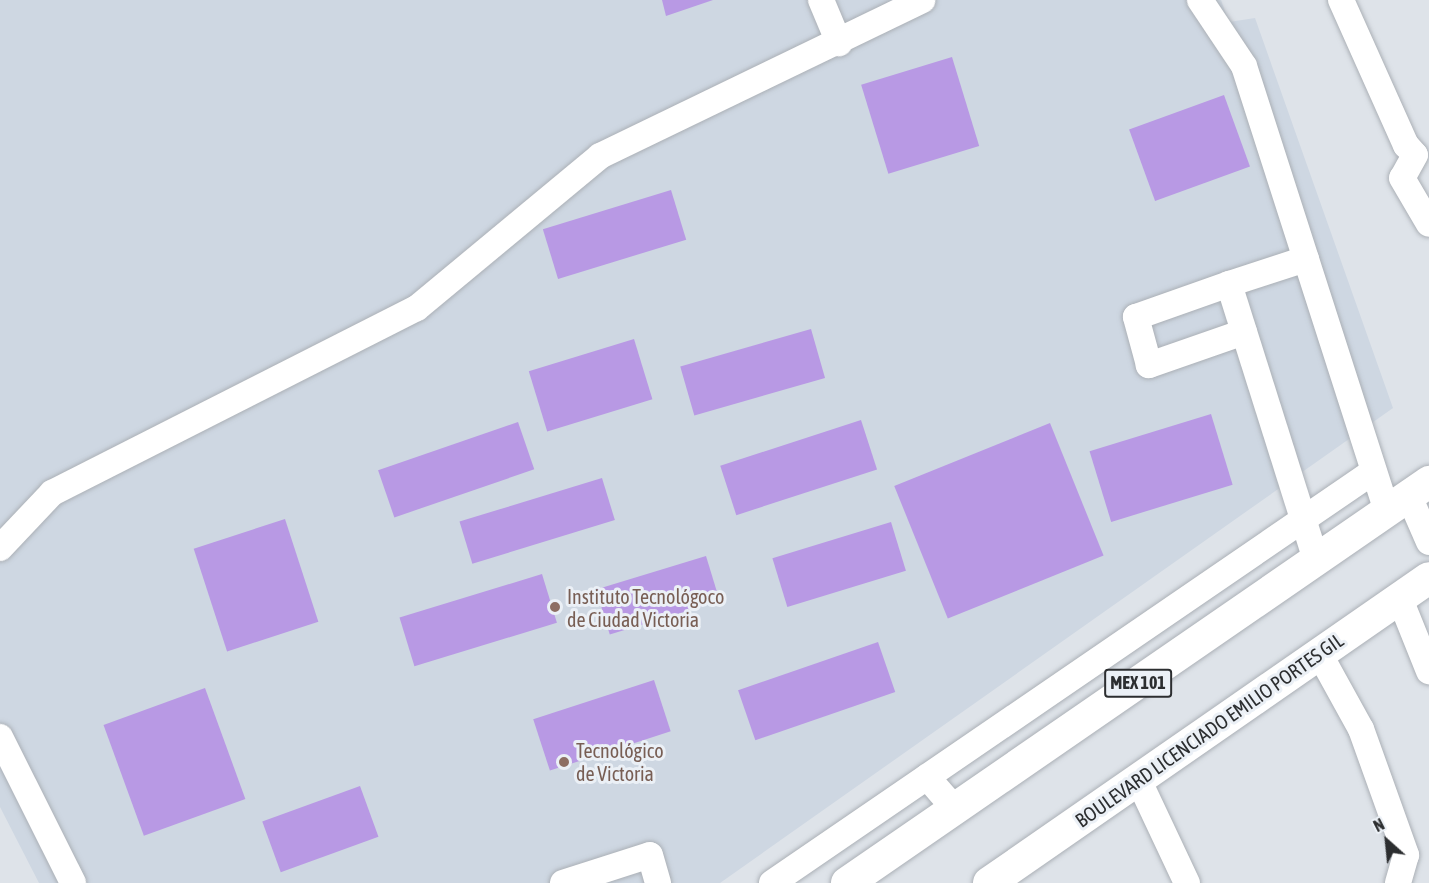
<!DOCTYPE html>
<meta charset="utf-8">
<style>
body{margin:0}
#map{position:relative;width:1429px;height:883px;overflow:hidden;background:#dee3e9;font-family:"Asap Condensed",sans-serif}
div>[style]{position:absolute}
.built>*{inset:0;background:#ced7e2}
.building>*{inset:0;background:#b899e4;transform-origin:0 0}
.roads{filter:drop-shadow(0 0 2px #abb0b6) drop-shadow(0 0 2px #abb0b6)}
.minor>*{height:26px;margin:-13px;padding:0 13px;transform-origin:13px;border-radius:13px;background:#fff}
.major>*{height:32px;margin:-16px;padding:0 16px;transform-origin:16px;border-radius:16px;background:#fff}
.dots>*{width:16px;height:16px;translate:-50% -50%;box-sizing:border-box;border:3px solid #ebf0f6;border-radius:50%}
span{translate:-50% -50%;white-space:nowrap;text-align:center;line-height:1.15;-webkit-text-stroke:6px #ebf0f6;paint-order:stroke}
.shield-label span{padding:2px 4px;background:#ebf0f6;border:2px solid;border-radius:4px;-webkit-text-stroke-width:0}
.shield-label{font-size:18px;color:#2c2e30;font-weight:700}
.education-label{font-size:20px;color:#785e54}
.left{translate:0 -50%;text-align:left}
.street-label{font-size:20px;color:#2c2e30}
.north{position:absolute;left:1357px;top:811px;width:60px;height:60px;-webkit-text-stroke:4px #ebf0f6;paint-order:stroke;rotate:333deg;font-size:16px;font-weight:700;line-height:24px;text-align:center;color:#2c2e30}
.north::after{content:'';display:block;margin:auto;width:21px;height:27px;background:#2c2e30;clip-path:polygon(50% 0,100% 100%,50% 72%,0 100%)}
</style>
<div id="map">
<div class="built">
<div style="clip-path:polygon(0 0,1221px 0,1229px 22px,1255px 18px,1393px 408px,720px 883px,39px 883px,0 807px)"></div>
</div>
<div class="building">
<div style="clip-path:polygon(662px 0,713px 0,666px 16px)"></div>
<div style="left:952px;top:57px;width:93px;height:95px;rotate:73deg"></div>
<div style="left:1224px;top:95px;width:76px;height:101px;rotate:70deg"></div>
<div style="left:671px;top:190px;width:52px;height:134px;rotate:73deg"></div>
<div style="left:811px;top:329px;width:51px;height:136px;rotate:74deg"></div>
<div style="left:634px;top:339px;width:63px;height:110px;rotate:73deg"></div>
<div style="left:1211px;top:414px;width:74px;height:127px;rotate:73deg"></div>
<div style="left:861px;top:420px;width:52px;height:148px;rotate:72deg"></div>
<div style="left:518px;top:422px;width:50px;height:148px;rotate:71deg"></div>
<div style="left:1050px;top:423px;width:143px;height:168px;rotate:68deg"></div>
<div style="left:602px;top:478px;width:44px;height:149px;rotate:73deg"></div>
<div style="left:285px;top:519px;width:108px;height:96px;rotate:72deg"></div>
<div style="left:891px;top:522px;width:51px;height:124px;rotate:73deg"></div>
<div style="left:706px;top:556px;width:47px;height:115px;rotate:73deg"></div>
<div style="left:542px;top:574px;width:51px;height:149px;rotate:73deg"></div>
<div style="left:878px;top:642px;width:53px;height:148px;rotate:71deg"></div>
<div style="left:654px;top:680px;width:54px;height:127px;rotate:72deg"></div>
<div style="left:205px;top:688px;width:118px;height:108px;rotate:70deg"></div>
<div style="left:360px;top:786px;width:54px;height:104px;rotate:70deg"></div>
</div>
<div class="roads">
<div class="minor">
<div style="left:821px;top:0;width:47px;rotate:67.3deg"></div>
<div style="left:1200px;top:0;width:79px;rotate:56.3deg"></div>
<div style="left:1244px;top:66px;width:467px;rotate:72.2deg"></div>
<div style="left:1341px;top:0;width:159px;rotate:65.9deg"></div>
<div style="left:1406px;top:145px;width:13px;rotate:48deg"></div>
<div style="left:1415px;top:155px;width:26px;rotate:119deg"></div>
<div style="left:1402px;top:178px;width:53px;rotate:59.6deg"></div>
<div style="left:1229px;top:284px;width:81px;rotate:-18deg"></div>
<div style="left:1244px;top:332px;width:101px;rotate:160.8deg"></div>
<div style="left:1149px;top:365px;width:50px;rotate:-105.2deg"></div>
<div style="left:1136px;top:317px;width:99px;rotate:-19.5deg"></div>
<div style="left:1229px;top:284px;width:289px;rotate:72.5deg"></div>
<div style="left:1409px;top:496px;width:50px;rotate:66.5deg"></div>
<div style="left:0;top:548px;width:76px;rotate:-46.6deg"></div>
<div style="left:52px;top:493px;width:409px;rotate:-26.9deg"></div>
<div style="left:417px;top:308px;width:238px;rotate:-39.7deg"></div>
<div style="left:600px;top:156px;width:358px;rotate:-25.8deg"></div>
<div style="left:1400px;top:599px;width:78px;rotate:68.1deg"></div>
<div style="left:1319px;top:653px;width:87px;rotate:61.1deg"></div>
<div style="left:1361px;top:729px;width:134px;rotate:70.3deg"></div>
<div style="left:1406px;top:855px;width:29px;rotate:106deg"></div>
<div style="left:0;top:737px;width:163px;rotate:63.4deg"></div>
<div style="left:927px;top:777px;width:43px;rotate:48.8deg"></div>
<div style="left:1138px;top:779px;width:115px;rotate:64.8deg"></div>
<div style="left:563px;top:883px;width:91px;rotate:-17.8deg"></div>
<div style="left:650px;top:855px;width:29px;rotate:74deg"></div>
<div style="left:772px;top:883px;width:729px;rotate:-34.39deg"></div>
</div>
<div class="major">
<div style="left:847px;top:883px;width:707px;rotate:-34.57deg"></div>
<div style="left:989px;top:883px;width:535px;rotate:-34.73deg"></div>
</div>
</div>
<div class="dots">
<div style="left:555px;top:607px;background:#8d6e63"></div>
<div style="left:564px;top:762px;background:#8d6e63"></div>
</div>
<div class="shield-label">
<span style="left:1138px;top:683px">MEX 101</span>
</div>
<div class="education-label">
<span class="left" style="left:567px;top:608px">Instituto Tecnológoco<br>de Ciudad Victoria</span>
<span class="left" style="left:576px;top:762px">Tecnológico<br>de Victoria</span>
</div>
<div class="street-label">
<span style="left:1209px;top:730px;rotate:-35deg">BOULEVARD LICENCIADO EMILIO PORTES GIL</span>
</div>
<div class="north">N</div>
</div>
